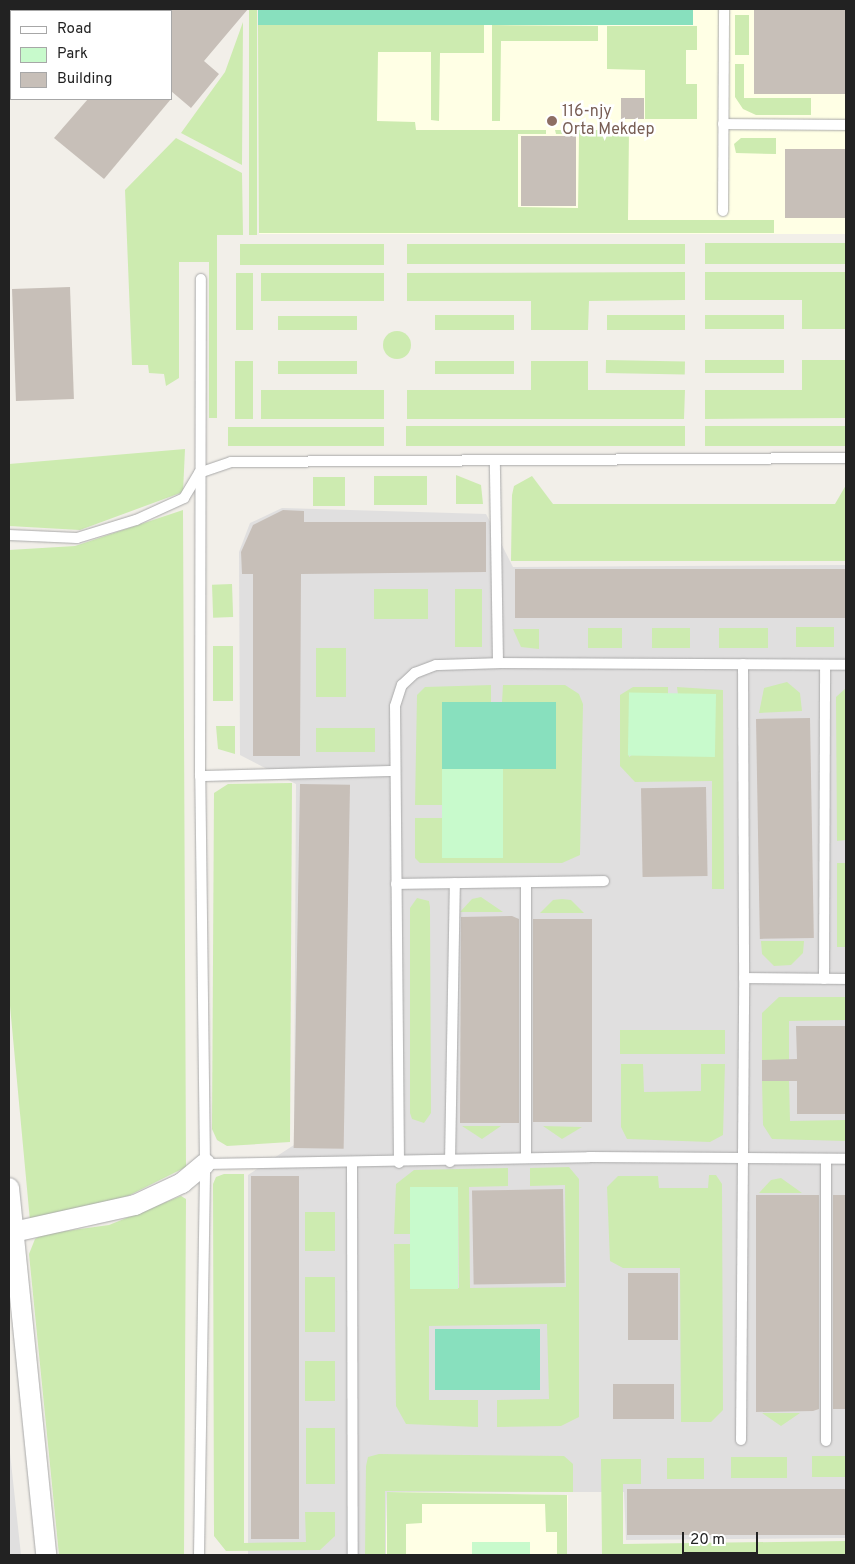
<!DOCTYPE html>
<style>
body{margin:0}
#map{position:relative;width:855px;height:1564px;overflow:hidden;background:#f2efe9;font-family:Overpass,sans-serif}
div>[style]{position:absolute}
.residential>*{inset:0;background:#e0dfdf}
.education>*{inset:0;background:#ffffe5;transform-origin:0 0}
.grass>*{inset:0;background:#cdebb0;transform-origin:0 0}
.round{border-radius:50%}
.park>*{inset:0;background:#c8facc;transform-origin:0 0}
.pitch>*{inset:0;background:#88e0be;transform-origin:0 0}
.building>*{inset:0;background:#c7bfb8;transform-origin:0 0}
.roads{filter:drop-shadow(0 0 1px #a9a9a9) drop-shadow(0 0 1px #a9a9a9)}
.service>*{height:10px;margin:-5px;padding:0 5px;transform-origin:5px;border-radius:5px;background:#fff}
.minor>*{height:20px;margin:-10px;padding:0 10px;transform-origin:10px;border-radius:10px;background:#fff}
.dots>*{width:14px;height:14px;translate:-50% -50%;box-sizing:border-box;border:2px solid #fff;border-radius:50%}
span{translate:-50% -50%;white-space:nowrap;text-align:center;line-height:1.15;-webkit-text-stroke:5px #fff;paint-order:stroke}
.education-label{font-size:16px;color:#785e54}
.left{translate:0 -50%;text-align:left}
.frame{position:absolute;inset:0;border:10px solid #222;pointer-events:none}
.legend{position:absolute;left:10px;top:10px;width:162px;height:90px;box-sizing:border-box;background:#fff;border:1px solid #a7a7a7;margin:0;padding:6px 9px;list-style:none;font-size:15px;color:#222}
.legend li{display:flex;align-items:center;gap:10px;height:25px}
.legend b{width:25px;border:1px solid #a7a7a7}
.scale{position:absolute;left:682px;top:1532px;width:76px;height:22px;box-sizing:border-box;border:2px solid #222;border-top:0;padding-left:6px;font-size:15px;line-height:18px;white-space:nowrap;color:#222;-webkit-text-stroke:4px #fff;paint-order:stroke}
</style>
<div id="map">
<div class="residential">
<div style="clip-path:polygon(282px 508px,486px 514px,513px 567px,846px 565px,846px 1538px,626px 1540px,624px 1492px,387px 1492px,386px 1555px,248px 1555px,248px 1175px,294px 1145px,296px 784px,240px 755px,239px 552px,250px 523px)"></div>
<div style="clip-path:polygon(9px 1444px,21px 1555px,9px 1555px)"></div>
</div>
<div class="education">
<div style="left:259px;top:9px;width:587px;height:225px"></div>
<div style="left:387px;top:1492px;width:181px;height:63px;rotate:1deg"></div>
</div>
<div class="grass">
<div style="left:249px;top:9px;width:8px;height:226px"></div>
<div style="left:735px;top:15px;width:14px;height:40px"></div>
<div style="clip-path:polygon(243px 22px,242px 165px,181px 133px,225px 72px)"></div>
<div style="clip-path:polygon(258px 25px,484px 25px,484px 53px,440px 53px,439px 121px,431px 120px,431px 52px,378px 52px,377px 121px,415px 122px,416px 130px,546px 130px,546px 134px,518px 134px,518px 207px,578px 208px,579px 134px,556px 134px,555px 130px,629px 130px,628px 220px,774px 220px,774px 233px,259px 233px)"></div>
<div style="clip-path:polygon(492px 25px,598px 26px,598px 41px,501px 41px,500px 121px,492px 121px)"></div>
<div style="clip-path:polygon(607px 26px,697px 26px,697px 50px,686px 50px,686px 84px,697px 84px,697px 119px,645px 119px,645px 70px,607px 69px)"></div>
<div style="clip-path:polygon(735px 64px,744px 64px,744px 98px,811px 98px,811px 115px,756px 115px,743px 109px,735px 97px)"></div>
<div style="clip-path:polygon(176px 138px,242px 173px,243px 235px,217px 235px,217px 418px,209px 418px,209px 262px,179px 262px,179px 378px,166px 386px,164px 374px,149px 373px,148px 365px,132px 365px,125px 190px)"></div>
<div style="clip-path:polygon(741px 138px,776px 138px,776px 154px,736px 153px,734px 144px)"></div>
<div style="left:846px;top:243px;width:21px;height:141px;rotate:90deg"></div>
<div style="left:240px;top:244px;width:144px;height:21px"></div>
<div style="left:407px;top:244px;width:278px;height:20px"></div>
<div style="clip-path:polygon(685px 272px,685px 300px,589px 301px,588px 330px,531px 330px,531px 301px,407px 301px,407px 273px)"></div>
<div style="clip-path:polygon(705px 272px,846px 272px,846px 329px,802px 329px,802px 300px,705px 300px)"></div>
<div style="left:236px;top:273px;width:17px;height:57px"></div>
<div style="left:261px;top:273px;width:123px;height:28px"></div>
<div style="left:514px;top:315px;width:15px;height:79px;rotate:90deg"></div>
<div style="left:607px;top:315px;width:78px;height:15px"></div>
<div style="left:705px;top:315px;width:79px;height:14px"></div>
<div style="left:278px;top:316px;width:79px;height:14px"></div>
<div class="round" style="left:383px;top:331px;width:28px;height:28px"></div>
<div style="left:606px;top:360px;width:79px;height:13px;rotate:1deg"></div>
<div style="left:705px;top:360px;width:79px;height:13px"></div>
<div style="clip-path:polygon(802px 360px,846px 360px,846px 418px,705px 419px,705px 390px,802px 390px)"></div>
<div style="left:235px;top:361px;width:18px;height:58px"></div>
<div style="left:278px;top:361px;width:79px;height:13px"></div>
<div style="left:435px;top:361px;width:79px;height:13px"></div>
<div style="clip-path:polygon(531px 361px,588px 361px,588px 390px,685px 390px,684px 419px,407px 419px,407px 390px,531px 390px)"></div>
<div style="left:384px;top:390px;width:29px;height:123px;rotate:90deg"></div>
<div style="left:406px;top:426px;width:279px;height:20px"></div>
<div style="left:705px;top:426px;width:141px;height:20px"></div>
<div style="left:228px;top:427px;width:156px;height:19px"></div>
<div style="clip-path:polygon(185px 449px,183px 492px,80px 530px,9px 526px,9px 464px)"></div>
<div style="clip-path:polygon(456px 475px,481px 485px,483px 504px,456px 504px)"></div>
<div style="left:374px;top:476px;width:53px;height:29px"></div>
<div style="clip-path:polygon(532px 476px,553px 504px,835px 504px,846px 485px,846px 561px,511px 561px,512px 495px,514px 486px)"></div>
<div style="left:313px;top:477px;width:32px;height:29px"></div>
<div style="clip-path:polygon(183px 510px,186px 1167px,128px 1196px,30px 1221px,9px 995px,9px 550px,75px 546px)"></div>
<div style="left:232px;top:584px;width:33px;height:20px;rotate:88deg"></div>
<div style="left:374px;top:589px;width:54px;height:30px"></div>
<div style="left:455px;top:589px;width:27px;height:58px"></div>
<div style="left:834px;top:627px;width:20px;height:38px;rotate:90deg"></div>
<div style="left:588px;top:628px;width:34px;height:20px"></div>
<div style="left:652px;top:628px;width:38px;height:20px"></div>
<div style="left:719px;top:628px;width:49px;height:20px"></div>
<div style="clip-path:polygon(513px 629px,539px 629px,539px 649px,521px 647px)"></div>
<div style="left:213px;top:646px;width:20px;height:55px"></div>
<div style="left:316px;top:648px;width:30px;height:49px"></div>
<div style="clip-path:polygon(787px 682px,800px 693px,802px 711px,759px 713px,764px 688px)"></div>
<div style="clip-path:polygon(491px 685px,491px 702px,442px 703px,442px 805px,415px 805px,417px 695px,425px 687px)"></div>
<div style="clip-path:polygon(503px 685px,565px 685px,579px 694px,583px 704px,580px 855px,562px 863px,420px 863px,415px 858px,415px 818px,442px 818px,442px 858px,503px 857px,503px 769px,556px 768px,556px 702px,502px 702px)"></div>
<div style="clip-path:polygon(668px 687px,668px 695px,629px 695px,629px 757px,716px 695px,678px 695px,677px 687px,723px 690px,724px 889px,712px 889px,712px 781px,635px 782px,620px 766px,620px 695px,633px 687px)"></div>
<div style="clip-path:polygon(846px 688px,846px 840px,837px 841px,836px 697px)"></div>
<div style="clip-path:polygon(216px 726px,235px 726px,235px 754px,218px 749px)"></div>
<div style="left:316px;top:728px;width:59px;height:24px"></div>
<div style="clip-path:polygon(292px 783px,290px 1142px,227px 1146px,217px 1140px,212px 1129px,214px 793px,228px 784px)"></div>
<div style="left:837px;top:863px;width:9px;height:84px"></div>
<div style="clip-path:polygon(481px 897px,503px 912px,460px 912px,472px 899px)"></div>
<div style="clip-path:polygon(417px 898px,429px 901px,430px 907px,431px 1113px,424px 1123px,412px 1119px,410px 1113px,410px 908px)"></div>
<div style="clip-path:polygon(562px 899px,571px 900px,584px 913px,540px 913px,553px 900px)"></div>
<div style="clip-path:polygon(761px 941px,804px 941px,803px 953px,791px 965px,774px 966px,762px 954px)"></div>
<div style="clip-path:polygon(779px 997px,846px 997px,846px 1020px,789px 1021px,789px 1060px,762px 1060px,762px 1013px)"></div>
<div style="left:620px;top:1030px;width:105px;height:24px"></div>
<div style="clip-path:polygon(621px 1064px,643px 1064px,644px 1092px,701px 1091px,701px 1064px,725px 1064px,723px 1135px,710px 1142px,627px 1139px,621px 1127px)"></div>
<div style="clip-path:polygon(762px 1081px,789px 1081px,790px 1121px,846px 1120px,846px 1141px,772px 1139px,763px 1125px)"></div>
<div style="clip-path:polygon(462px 1126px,501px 1126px,482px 1139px)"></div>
<div style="clip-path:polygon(543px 1126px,582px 1127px,562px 1139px)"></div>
<div style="clip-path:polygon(569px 1167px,579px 1179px,579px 1417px,561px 1426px,497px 1427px,497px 1400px,549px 1399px,547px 1324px,429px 1326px,429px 1400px,478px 1400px,478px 1427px,406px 1424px,396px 1406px,394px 1244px,411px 1244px,412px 1288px,459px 1288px,458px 1187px,411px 1188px,411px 1234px,394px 1234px,396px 1184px,414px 1170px,508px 1168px,508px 1186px,469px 1187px,470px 1288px,566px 1287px,565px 1185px,530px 1186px,530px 1168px)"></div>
<div style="clip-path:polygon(224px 1174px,244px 1174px,244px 1543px,306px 1542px,305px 1512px,335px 1512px,335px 1536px,320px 1550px,226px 1551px,214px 1536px,213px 1184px,216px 1177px)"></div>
<div style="clip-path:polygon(709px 1175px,716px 1175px,722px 1184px,723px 1410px,711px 1422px,681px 1422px,680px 1268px,623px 1268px,610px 1261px,607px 1187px,618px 1176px,658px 1176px,659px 1188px,708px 1188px)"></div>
<div style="clip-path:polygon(781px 1178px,802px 1193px,759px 1193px,771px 1180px)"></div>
<div style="clip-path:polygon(181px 1196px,186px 1199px,184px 1555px,59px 1555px,29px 1254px,35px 1239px,44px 1234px,109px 1225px)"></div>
<div style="left:335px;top:1212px;width:39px;height:30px;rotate:90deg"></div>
<div style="left:305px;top:1277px;width:30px;height:55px"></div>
<div style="left:305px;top:1361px;width:30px;height:40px"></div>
<div style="clip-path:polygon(762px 1413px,800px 1413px,781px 1426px)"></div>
<div style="left:306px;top:1428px;width:29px;height:56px"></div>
<div style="clip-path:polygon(379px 1454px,564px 1456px,573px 1464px,573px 1492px,385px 1491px,385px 1555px,365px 1555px,366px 1466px,368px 1457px)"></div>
<div style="left:846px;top:1456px;width:21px;height:34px;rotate:90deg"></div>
<div style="left:787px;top:1457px;width:21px;height:56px;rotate:90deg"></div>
<div style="left:667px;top:1458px;width:37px;height:21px"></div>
<div style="clip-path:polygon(601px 1459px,641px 1459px,641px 1484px,623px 1484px,623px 1544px,846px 1541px,846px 1555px,602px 1555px)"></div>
<div style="clip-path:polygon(387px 1492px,567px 1495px,567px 1555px,557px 1555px,557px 1532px,546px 1532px,545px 1504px,422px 1504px,422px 1523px,406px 1524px,406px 1555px,387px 1555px)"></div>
</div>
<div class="park">
<div style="left:716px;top:694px;width:63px;height:87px;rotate:91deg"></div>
<div style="left:442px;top:769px;width:61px;height:89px"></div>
<div style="left:410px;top:1187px;width:48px;height:102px"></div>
<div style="left:472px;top:1542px;width:58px;height:13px"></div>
</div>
<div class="pitch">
<div style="left:258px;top:9px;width:435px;height:16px"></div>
<div style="left:556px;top:702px;width:67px;height:114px;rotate:90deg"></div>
<div style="left:540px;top:1329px;width:61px;height:105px;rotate:90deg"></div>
</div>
<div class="building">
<div style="clip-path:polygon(171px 9px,248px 9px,204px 61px,219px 74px,191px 108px,171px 91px)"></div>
<div style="left:754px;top:9px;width:92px;height:85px"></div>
<div style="left:621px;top:98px;width:23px;height:21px"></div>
<div style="clip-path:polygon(88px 99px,171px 99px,104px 179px,54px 138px)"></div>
<div style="left:521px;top:136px;width:55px;height:70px"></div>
<div style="left:785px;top:149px;width:61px;height:69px"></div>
<div style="left:70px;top:287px;width:112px;height:58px;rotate:88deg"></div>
<div style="clip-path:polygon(283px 510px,304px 511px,304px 522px,486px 522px,486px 572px,301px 574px,300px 756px,253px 756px,253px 574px,242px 574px,241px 552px,253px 525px)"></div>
<div style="left:846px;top:569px;width:49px;height:331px;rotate:90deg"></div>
<div style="left:810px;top:718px;width:220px;height:54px;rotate:89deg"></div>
<div style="left:300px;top:784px;width:50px;height:364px;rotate:1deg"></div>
<div style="left:706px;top:787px;width:89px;height:65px;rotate:89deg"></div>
<div style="clip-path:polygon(512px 916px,519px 919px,519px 1123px,460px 1123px,461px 917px)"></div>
<div style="left:533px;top:919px;width:59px;height:203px"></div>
<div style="clip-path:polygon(796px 1026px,846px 1026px,846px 1114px,797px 1114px,797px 1081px,762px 1081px,762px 1060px,797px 1059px)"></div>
<div style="left:251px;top:1176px;width:48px;height:363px"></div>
<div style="left:563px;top:1189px;width:94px;height:91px;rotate:89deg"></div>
<div style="clip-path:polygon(756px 1195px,819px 1195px,819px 1409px,813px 1411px,756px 1412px)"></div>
<div style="left:833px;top:1195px;width:13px;height:214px"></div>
<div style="left:628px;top:1273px;width:50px;height:67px"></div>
<div style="left:674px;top:1384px;width:35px;height:61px;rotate:90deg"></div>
<div style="left:846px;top:1489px;width:46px;height:219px;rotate:90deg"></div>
</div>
<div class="roads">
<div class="service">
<div style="left:723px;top:124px;width:123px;rotate:0.5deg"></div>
<div style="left:723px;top:211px;width:202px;rotate:-89.7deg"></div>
<div style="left:9px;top:535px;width:68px;rotate:2.5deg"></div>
<div style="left:77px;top:538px;width:62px;rotate:-17deg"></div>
<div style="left:136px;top:520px;width:53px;rotate:-24.6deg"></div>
<div style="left:184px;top:498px;width:29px;rotate:-59deg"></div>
<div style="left:199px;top:473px;width:34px;rotate:-19deg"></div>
<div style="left:231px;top:462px;width:615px;rotate:-0.37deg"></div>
<div style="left:498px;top:663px;width:348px;rotate:0.3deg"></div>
<div style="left:743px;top:664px;width:314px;rotate:89.8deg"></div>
<div style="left:200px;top:776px;width:194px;rotate:-1.5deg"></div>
<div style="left:396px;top:884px;width:208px;rotate:-0.8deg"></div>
<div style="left:824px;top:979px;width:314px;rotate:-89.8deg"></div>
<div style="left:526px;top:1158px;width:275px;rotate:-90deg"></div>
<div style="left:450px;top:1162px;width:279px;rotate:-89deg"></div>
<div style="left:352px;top:1163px;width:392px;rotate:89.9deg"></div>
<div style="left:399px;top:1163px;width:457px;rotate:-90.5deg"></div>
<div style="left:395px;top:706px;width:22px;rotate:-72deg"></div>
<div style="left:402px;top:685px;width:18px;rotate:-43deg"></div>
<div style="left:415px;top:673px;width:22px;rotate:-21deg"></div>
<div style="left:436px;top:665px;width:62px;rotate:-1.8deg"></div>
<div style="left:498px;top:663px;width:201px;rotate:-90.9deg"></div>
<div style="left:205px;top:1164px;width:384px;rotate:-1deg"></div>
<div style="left:589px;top:1157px;width:257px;rotate:0.4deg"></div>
<div style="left:741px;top:1440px;width:462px;rotate:-89.6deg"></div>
<div style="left:744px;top:978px;width:102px;rotate:0.6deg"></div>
<div style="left:826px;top:1441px;width:282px;rotate:-90deg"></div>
<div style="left:199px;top:1555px;width:391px;rotate:-89.1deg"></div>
<div style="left:205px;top:1164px;width:388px;rotate:-90.7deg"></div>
<div style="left:200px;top:776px;width:497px;rotate:-89.9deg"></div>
</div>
<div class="minor">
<div style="left:9px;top:1188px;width:369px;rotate:84.2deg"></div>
<div style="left:9px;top:1233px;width:129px;rotate:-12.5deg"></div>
<div style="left:135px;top:1205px;width:52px;rotate:-25.1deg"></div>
<div style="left:182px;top:1183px;width:30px;rotate:-40deg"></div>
</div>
</div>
<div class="dots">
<div style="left:552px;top:121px;background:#8d6e63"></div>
</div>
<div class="education-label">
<span class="left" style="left:562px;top:121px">116-njy<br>Orta Mekdep</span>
</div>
<div class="frame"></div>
<ul class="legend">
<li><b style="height:6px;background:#fff"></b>Road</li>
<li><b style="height:14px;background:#c8facc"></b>Park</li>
<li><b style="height:14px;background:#c7bfb8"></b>Building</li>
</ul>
<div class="scale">20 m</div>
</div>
